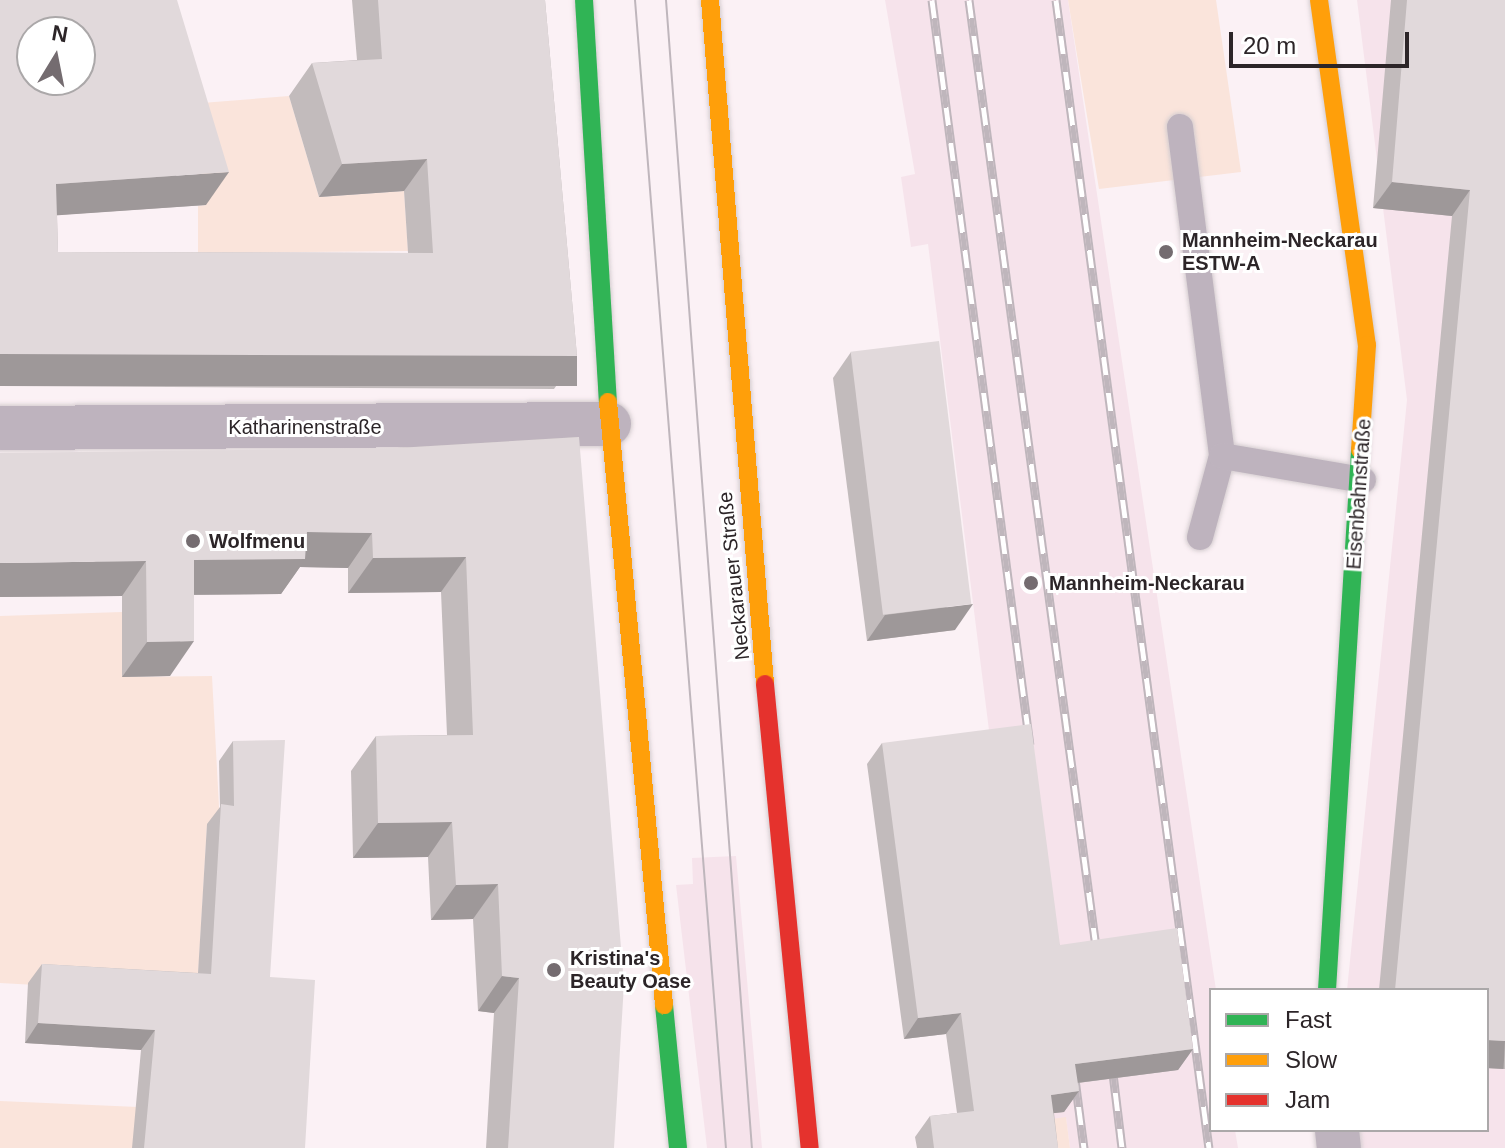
<!DOCTYPE html>
<meta charset="utf-8">
<style>
body{margin:0}
#map{position:relative;width:1505px;height:1148px;overflow:hidden;background:#fbf1f5;font-family:Arial,sans-serif}
div>[style]{position:absolute}
.built>*{inset:0;background:#f6e3eb}
.green>*{inset:0;background:#fae4db}
.roads{filter:drop-shadow(0 0 2px #d5cdd0) drop-shadow(0 0 2px #d5cdd0)}
.lane>*{height:26px;margin:-13px;padding:0 13px;transform-origin:13px;border-radius:13px;background:#beb3be}
.street>*{height:44px;margin:-22px;padding:0 22px;transform-origin:22px;border-radius:22px;background:#beb3be}
.fast>*{height:18px;margin:-9px;padding:0 9px;transform-origin:9px;border-radius:9px;background:#30b455}
.slow>*{height:18px;margin:-9px;padding:0 9px;transform-origin:9px;border-radius:9px;background:#ff9f0a}
.jam>*{height:18px;margin:-9px;padding:0 9px;transform-origin:9px;border-radius:9px;background:#e5322d}
.tram>*{height:2px;margin:-1px;padding:0 1px;transform-origin:1px;border-radius:1px;background:#bfb6bc}
.rail>*{height:9px;margin-top:-4.5px;transform-origin:0;background:repeating-linear-gradient(90deg,#fff 0 18px,#bfb6bc 0 36px);box-sizing:border-box;border-block:2px solid #bfb6bc}
.wall>*{inset:0;background:#c2bbbc}
.shaded-wall>*{inset:0;background:#9e9899;transform-origin:0 0}
.building>*{inset:0;background:#e1d9db;transform-origin:0 0}
.dots>*{width:22px;height:22px;translate:-50% -50%;box-sizing:border-box;border:4px solid #fff;border-radius:50%}
span{translate:-50% -50%;white-space:nowrap;text-align:center;line-height:1.15;-webkit-text-stroke:6px #fff;paint-order:stroke}
.poi-label{font-size:20px;color:#2c2528;font-weight:700}
.left{translate:0 -50%;text-align:left}
.street-label{font-size:20px;color:#2c2528}
.legend{position:absolute;left:1209px;top:988px;width:280px;height:144px;box-sizing:border-box;background:#fff;border:2px solid #aba8a9;margin:0;padding:10px 14px;list-style:none;font-size:24px;color:#2c2528}
.legend li{display:flex;align-items:center;gap:16px;height:40px}
.legend b{width:40px;border:2px solid #aba8a9}
.north{position:absolute;left:16px;top:16px;width:80px;height:80px;box-sizing:border-box;background:#fff;border:2px solid #aba8a9;border-radius:50%;rotate:10deg;font-size:22px;font-weight:700;line-height:32px;text-align:center;color:#2c2528}
.north::after{content:'';display:block;margin:auto;width:28px;height:36px;background:#746c70;clip-path:polygon(50% 0,100% 100%,50% 72%,0 100%)}
.scale{position:absolute;left:1229px;top:32px;width:180px;height:36px;box-sizing:border-box;border:4px solid #2c2528;border-top:0;padding-left:10px;font-size:24px;line-height:28px;white-space:nowrap;color:#2c2528;-webkit-text-stroke:6px #fff;paint-order:stroke}
</style>
<div id="map">
<div class="built">
<div style="clip-path:polygon(885px 0,1068px 0,1216px 990px,1211px 1130px,1235px 1130px,1238px 1148px,1070px 1148px,1066px 1118px,1038px 1121px,928px 244px,911px 247px,901px 177px,915px 174px)"></div>
<div style="clip-path:polygon(1357px 0,1505px 0,1505px 1148px,1357px 1148px,1355px 1130px,1487px 1130px,1487px 990px,1347px 990px,1407px 400px)"></div>
<div style="clip-path:polygon(736px 856px,762px 1148px,707px 1148px,676px 885px,693px 884px,692px 858px)"></div>
</div>
<div class="green">
<div style="clip-path:polygon(1068px 0,1216px 0,1241px 172px,1099px 189px)"></div>
<div style="clip-path:polygon(289px 96px,319px 197px,404px 191px,408px 251px,198px 253px,198px 206px,206px 205px,176px 105px)"></div>
<div style="clip-path:polygon(122px 612px,123px 677px,212px 676px,220px 825px,207px 825px,197px 994px,0 983px,0 616px)"></div>
<div style="clip-path:polygon(0 1101px,138px 1107px,235px 1148px,0 1148px)"></div>
<div style="clip-path:polygon(1066px 1117px,1070px 1148px,1041px 1148px,1038px 1121px)"></div>
</div>
<div class="roads">
<div class="lane">
<div style="left:1180px;top:127px;width:332px;rotate:82.7deg"></div>
<div style="left:1222px;top:456px;width:84px;rotate:105.2deg"></div>
<div style="left:1222px;top:456px;width:143px;rotate:9.7deg"></div>
</div>
<div class="street">
<div style="left:0;top:428px;width:609px;rotate:-0.38deg"></div>
<div style="left:1337px;top:1130px;width:18px;rotate:84deg"></div>
</div>
<div class="fast">
<div style="left:584px;top:0;width:403px;rotate:86.6deg"></div>
<div style="left:1327px;top:990px;width:541px;rotate:-86.5deg"></div>
<div style="left:664px;top:1005px;width:144px;rotate:84.4deg"></div>
</div>
<div class="slow">
<div style="left:710px;top:0;width:686px;rotate:85.4deg"></div>
<div style="left:1319px;top:0;width:348px;rotate:82.1deg"></div>
<div style="left:1367px;top:345px;width:105px;rotate:93.8deg"></div>
<div style="left:608px;top:402px;width:606px;rotate:84.69deg"></div>
</div>
<div class="jam">
<div style="left:765px;top:684px;width:466px;rotate:84.5deg"></div>
</div>
</div>
<div class="tram">
<div style="left:635px;top:0;width:1152px;rotate:85.47deg"></div>
<div style="left:666px;top:0;width:1151px;rotate:85.72deg"></div>
</div>
<div class="rail">
<div style="left:932px;top:0;width:751px;rotate:82.51deg"></div>
<div style="left:969px;top:0;width:971px;rotate:82.36deg"></div>
<div style="left:1056px;top:0;width:1158px;rotate:82.41deg"></div>
<div style="left:1111px;top:1057px;width:92px;rotate:83.1deg"></div>
<div style="left:1074px;top:1071px;width:78px;rotate:82.6deg"></div>
</div>
<div class="wall">
<div style="clip-path:polygon(0 0,206px 205px,57px 215px,58px 252px,408px 253px,404px 191px,319px 197px,289px 96px,312px 63px,357px 60px,352px 0,545px 0,577px 356px,554px 389px,0 386px)"></div>
<div style="clip-path:polygon(1391px 0,1505px 0,1505px 1069px,1487px 1068px,1487px 990px,1379px 990px,1452px 216px,1373px 208px)"></div>
<div style="clip-path:polygon(851px 352px,955px 630px,867px 641px,833px 378px)"></div>
<div style="clip-path:polygon(579px 437px,614px 1148px,486px 1148px,494px 1013px,478px 1011px,473px 919px,431px 920px,428px 857px,353px 858px,351px 771px,376px 736px,447px 735px,441px 592px,348px 593px,348px 568px,300px 567px,281px 594px,194px 595px,170px 676px,122px 677px,122px 596px,0 597px,397px 448px)"></div>
<div style="clip-path:polygon(233px 741px,270px 977px,305px 1148px,132px 1148px,141px 1050px,25px 1043px,28px 983px,42px 964px,198px 973px,207px 824px,220px 807px,219px 761px)"></div>
<div style="clip-path:polygon(882px 743px,1060px 945px,1193px 1049px,1178px 1070px,1078px 1083px,1079px 1091px,1064px 1112px,1054px 1113px,1058px 1148px,917px 1148px,915px 1137px,930px 1116px,957px 1113px,946px 1034px,904px 1039px,867px 764px)"></div>
</div>
<div class="shaded-wall">
<div style="clip-path:polygon(427px 159px,404px 191px,319px 197px,342px 164px)"></div>
<div style="clip-path:polygon(229px 172px,206px 205px,33px 217px,56px 184px)"></div>
<div style="clip-path:polygon(1392px 182px,1470px 190px,1452px 216px,1373px 208px)"></div>
<div style="left:0;top:354px;width:577px;height:32px"></div>
<div style="clip-path:polygon(307px 532px,372px 533px,348px 568px,300px 567px,281px 594px,169px 595px,194px 560px)"></div>
<div style="clip-path:polygon(466px 557px,441px 592px,348px 593px,373px 558px)"></div>
<div style="clip-path:polygon(146px 561px,122px 596px,0 597px,0 563px)"></div>
<div style="clip-path:polygon(973px 604px,955px 630px,867px 641px,885px 615px)"></div>
<div style="clip-path:polygon(194px 641px,170px 676px,122px 677px,147px 642px)"></div>
<div style="clip-path:polygon(452px 822px,428px 857px,353px 858px,378px 823px)"></div>
<div style="clip-path:polygon(498px 884px,473px 919px,431px 920px,456px 885px)"></div>
<div style="clip-path:polygon(502px 976px,519px 978px,494px 1013px,478px 1011px)"></div>
<div style="clip-path:polygon(961px 1013px,946px 1034px,904px 1039px,918px 1018px)"></div>
<div style="clip-path:polygon(38px 1023px,155px 1030px,141px 1050px,25px 1043px)"></div>
<div style="left:1487px;top:1040px;width:18px;height:28px;rotate:3deg"></div>
<div style="clip-path:polygon(1193px 1049px,1178px 1070px,1061px 1085px,1075px 1064px)"></div>
<div style="clip-path:polygon(1079px 1091px,1064px 1112px,1037px 1115px,1051px 1095px)"></div>
</div>
<div class="building">
<div style="clip-path:polygon(evenodd,0 0,177px 0,229px 172px,56px 184px,58px 252px,433px 253px,427px 159px,342px 164px,312px 63px,382px 59px,378px 0,545px 0,577px 356px,0 354px,0 0,32px 32px,80px 32px,80px 80px,32px 80px,32px 32px)"></div>
<div style="clip-path:polygon(1407px 0,1505px 0,1505px 1041px,1487px 1040px,1487px 990px,1395px 990px,1470px 190px,1392px 182px)"></div>
<div style="left:939px;top:341px;width:265px;height:89px;rotate:83deg"></div>
<div style="clip-path:polygon(579px 437px,624px 984px,614px 1148px,508px 1148px,519px 978px,502px 976px,498px 884px,456px 885px,452px 822px,378px 823px,376px 736px,473px 735px,466px 557px,373px 558px,372px 533px,307px 532px,305px 559px,194px 560px,194px 641px,147px 642px,146px 561px,0 563px,0 453px,397px 448px)"></div>
<div style="clip-path:polygon(1031px 724px,1060px 945px,1177px 928px,1193px 1049px,1075px 1064px,1079px 1091px,1051px 1095px,1058px 1148px,934px 1148px,930px 1116px,974px 1111px,961px 1013px,918px 1018px,882px 743px)"></div>
<div style="clip-path:polygon(285px 740px,270px 977px,315px 980px,305px 1148px,144px 1148px,155px 1030px,38px 1023px,42px 964px,211px 974px,221px 804px,234px 806px,233px 741px)"></div>
</div>
<div class="dots">
<div style="left:1166px;top:252px;background:#746c70"></div>
<div style="left:193px;top:541px;background:#746c70"></div>
<div style="left:1031px;top:583px;background:#746c70"></div>
<div style="left:554px;top:970px;background:#746c70"></div>
</div>
<div class="poi-label">
<span class="left" style="left:1182px;top:252px">Mannheim-Neckarau<br>ESTW-A</span>
<span class="left" style="left:209px;top:541px">Wolfmenu</span>
<span class="left" style="left:1049px;top:583px">Mannheim-Neckarau</span>
<span class="left" style="left:570px;top:970px">Kristina's<br>Beauty Oase</span>
</div>
<div class="street-label">
<span style="left:305px;top:427px">Katharinenstraße</span>
<span style="left:1359px;top:494px;rotate:-86deg">Eisenbahnstraße</span>
<span style="left:734px;top:576px;rotate:-96deg">Neckarauer Straße</span>
</div>
<ul class="legend">
<li><b style="height:10px;background:#30b455"></b>Fast</li>
<li><b style="height:10px;background:#ff9f0a"></b>Slow</li>
<li><b style="height:10px;background:#e5322d"></b>Jam</li>
</ul>
<div class="north">N</div>
<div class="scale">20 m</div>
</div>
